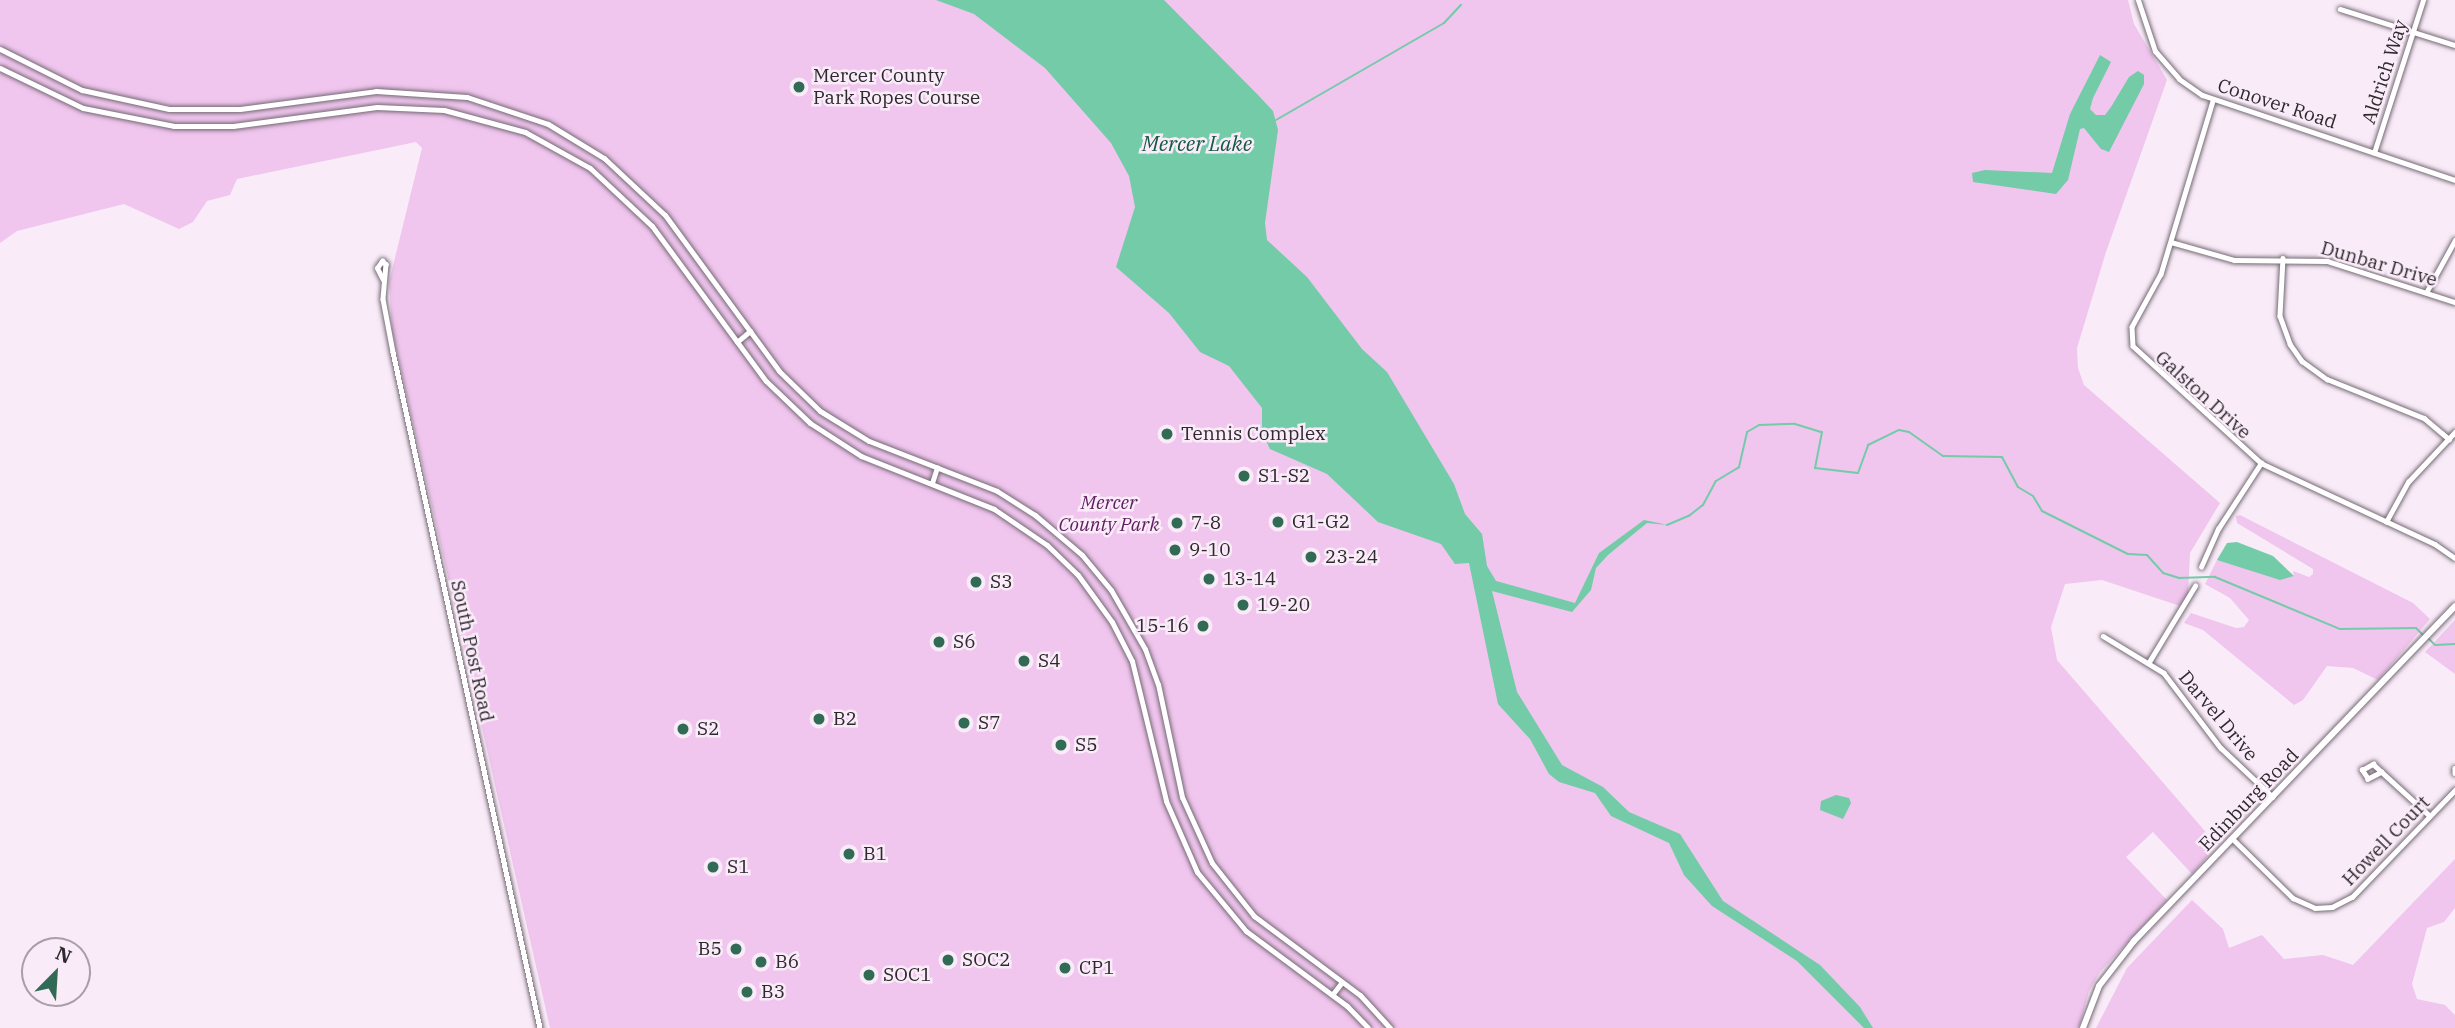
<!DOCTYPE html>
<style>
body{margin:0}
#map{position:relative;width:2455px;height:1028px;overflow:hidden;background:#f9ecf8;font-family:"IBM Plex Serif",serif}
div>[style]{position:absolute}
.green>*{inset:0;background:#f0c5ee}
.water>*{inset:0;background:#73cba8}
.stream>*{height:2px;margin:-1px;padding:0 1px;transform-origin:1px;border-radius:1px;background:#73cba8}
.roads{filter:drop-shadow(0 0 2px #756a75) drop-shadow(0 0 2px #756a75)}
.minor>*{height:4.5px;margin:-2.25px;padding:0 2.25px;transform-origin:2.25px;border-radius:2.25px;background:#fff}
.tertiary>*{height:5px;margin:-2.5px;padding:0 2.5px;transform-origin:2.5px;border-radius:2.5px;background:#fff}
.secondary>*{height:6px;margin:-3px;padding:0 3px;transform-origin:3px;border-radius:3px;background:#fff}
.dots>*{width:19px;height:19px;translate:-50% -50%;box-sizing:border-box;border:4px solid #f9ecf8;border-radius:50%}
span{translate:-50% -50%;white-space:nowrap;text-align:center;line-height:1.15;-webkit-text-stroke:5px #f9ecf8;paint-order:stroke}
.street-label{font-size:19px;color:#2e292e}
.poi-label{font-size:19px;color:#2e292e}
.left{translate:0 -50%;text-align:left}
.right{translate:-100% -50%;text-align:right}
.park-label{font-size:19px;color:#5f1c60;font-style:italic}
.water-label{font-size:21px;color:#125942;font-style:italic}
.north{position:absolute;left:21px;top:937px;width:70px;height:70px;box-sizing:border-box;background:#f9ecf8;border:2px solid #a89ea7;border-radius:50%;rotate:24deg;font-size:19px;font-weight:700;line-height:28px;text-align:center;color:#2e292e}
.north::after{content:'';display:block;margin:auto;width:24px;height:32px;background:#316b55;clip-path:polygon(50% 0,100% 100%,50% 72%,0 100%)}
</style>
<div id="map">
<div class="green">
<div style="clip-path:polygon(0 0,2128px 0,2134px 24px,2167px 80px,2106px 252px,2077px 348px,2078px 368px,2084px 385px,2220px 503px,2190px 553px,2188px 594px,2180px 606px,2102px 580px,2065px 584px,2051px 627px,2057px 660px,2217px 845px,2192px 874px,2153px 832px,2126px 857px,2167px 900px,2100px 972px,2089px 991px,2079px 1028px,550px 1028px,392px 330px,389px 282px,422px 148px,416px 142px,237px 179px,230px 195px,207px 201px,193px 222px,179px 229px,124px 204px,17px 231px,0 243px)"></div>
<div style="clip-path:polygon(2240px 515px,2413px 603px,2430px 619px,2378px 680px,2353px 668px,2327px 666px,2303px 700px,2294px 705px,2203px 630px,2184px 623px,2191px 613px,2236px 628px,2244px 627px,2249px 620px,2230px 598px,2205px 584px,2217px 560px,2294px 576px,2293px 571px,2309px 577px,2313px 574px,2313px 569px,2237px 523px,2236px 516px)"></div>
<div style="clip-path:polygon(2455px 620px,2455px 674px,2425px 652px)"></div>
<div style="clip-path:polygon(2455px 859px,2455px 908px,2444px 922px,2427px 928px,2412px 984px,2417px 999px,2445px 1005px,2455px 1015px,2455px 1028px,2096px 1028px,2127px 968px,2192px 900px,2223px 929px,2229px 948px,2262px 935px,2284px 959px,2323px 955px,2353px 965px)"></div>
</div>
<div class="water">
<div style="clip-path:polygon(936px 0,1164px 0,1259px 96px,1273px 111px,1278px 130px,1265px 223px,1267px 240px,1307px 277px,1362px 349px,1387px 372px,1454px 484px,1465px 514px,1482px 534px,1487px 566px,1496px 581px,1575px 603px,1599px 553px,1644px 520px,1668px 525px,1647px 523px,1608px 555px,1596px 568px,1591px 590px,1572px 612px,1492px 591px,1517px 692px,1562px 765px,1603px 787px,1629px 812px,1680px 834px,1723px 901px,1820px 965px,1860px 1007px,1873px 1028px,1864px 1028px,1797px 961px,1712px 906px,1684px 875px,1669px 843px,1611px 816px,1595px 793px,1559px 782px,1549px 774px,1530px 739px,1498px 704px,1469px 563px,1455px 564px,1441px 544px,1378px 522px,1327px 474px,1270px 449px,1262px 432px,1262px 408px,1229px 366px,1200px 352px,1169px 313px,1116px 267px,1135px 207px,1129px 176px,1111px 143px,1045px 68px,974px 14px)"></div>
<div style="clip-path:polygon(2100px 55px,2111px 62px,2093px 98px,2090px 109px,2096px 115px,2105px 115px,2111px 107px,2129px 77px,2138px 71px,2144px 75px,2144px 84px,2109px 152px,2101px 149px,2084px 128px,2080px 129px,2068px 180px,2056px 194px,1973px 182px,1972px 173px,1985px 170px,2052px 173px,2070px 114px)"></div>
<div style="clip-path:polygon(2237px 542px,2273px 556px,2294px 576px,2280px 580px,2217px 560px,2227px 543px)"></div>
<div style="clip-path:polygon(1836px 795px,1849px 798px,1851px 803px,1843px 819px,1820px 810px,1821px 801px)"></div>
</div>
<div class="stream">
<div style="left:1276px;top:120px;width:194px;rotate:-30deg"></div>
<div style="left:1444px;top:23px;width:25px;rotate:-47deg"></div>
<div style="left:1667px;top:525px;width:25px;rotate:-23deg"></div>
<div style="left:1690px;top:515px;width:16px;rotate:-38deg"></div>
<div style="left:1703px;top:505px;width:27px;rotate:-62deg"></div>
<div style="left:1716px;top:481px;width:27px;rotate:-31deg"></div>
<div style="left:1739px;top:467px;width:36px;rotate:-77deg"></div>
<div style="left:1747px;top:432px;width:14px;rotate:-30deg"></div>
<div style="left:1759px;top:425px;width:36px;rotate:-2deg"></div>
<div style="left:1795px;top:424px;width:28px;rotate:17deg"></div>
<div style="left:1822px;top:432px;width:37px;rotate:101deg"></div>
<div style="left:1815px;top:468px;width:43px;rotate:6.6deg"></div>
<div style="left:1858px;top:473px;width:30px;rotate:-70deg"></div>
<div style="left:1868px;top:445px;width:34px;rotate:-26deg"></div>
<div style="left:1899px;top:430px;width:10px;rotate:11deg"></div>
<div style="left:1909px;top:432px;width:42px;rotate:35.2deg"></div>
<div style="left:1943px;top:456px;width:59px;rotate:1deg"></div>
<div style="left:2002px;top:457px;width:34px;rotate:62deg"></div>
<div style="left:2018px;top:487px;width:17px;rotate:31deg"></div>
<div style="left:2033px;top:496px;width:17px;rotate:59deg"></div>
<div style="left:2042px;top:511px;width:96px;rotate:26.6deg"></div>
<div style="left:2128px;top:554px;width:19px;rotate:3deg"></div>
<div style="left:2147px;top:555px;width:24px;rotate:48deg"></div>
<div style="left:2163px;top:573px;width:17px;rotate:17deg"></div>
<div style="left:2179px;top:578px;width:36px;rotate:-2deg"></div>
<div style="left:2215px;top:577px;width:135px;rotate:22.6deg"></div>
<div style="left:2340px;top:629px;width:76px;rotate:-0.8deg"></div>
<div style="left:2416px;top:628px;width:11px;rotate:45deg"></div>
<div style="left:2429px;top:639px;width:8px;rotate:45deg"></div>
<div style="left:2435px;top:645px;width:20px;rotate:-3deg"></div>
</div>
<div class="roads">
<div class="minor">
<div style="left:2340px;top:9px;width:121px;rotate:17.4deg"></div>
<div style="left:2213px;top:101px;width:181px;rotate:106.7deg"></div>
<div style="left:2161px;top:274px;width:60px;rotate:118.7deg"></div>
<div style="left:2132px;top:327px;width:19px;rotate:87deg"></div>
<div style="left:2133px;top:346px;width:173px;rotate:42.4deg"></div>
<div style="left:2261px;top:463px;width:192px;rotate:25deg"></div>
<div style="left:2435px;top:544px;width:24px;rotate:35deg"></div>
<div style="left:2374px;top:153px;width:161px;rotate:-72.2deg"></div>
<div style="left:2171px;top:242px;width:66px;rotate:15.9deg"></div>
<div style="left:2234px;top:260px;width:93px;rotate:0.6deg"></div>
<div style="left:2327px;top:261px;width:134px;rotate:17.8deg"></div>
<div style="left:2283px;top:258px;width:58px;rotate:93deg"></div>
<div style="left:2280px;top:316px;width:30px;rotate:70deg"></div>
<div style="left:2290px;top:344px;width:21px;rotate:55deg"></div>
<div style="left:2302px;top:361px;width:31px;rotate:36deg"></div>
<div style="left:2327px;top:379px;width:105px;rotate:21.9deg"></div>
<div style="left:2424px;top:418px;width:33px;rotate:40deg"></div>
<div style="left:383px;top:280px;width:13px;rotate:-117deg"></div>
<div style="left:377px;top:268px;width:9px;rotate:-54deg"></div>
<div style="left:382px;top:261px;width:5px;rotate:37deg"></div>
<div style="left:386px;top:264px;width:35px;rotate:95deg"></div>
<div style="left:383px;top:299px;width:54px;rotate:79.3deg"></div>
<div style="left:393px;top:352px;width:692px;rotate:77.73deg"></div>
<div style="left:2427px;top:291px;width:58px;rotate:-61.2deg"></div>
<div style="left:737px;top:342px;width:17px;rotate:-40deg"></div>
<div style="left:932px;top:483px;width:16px;rotate:-72deg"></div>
<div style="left:2386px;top:522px;width:46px;rotate:-61.2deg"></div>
<div style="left:2408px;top:482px;width:69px;rotate:-46.8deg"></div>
<div style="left:2201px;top:567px;width:42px;rotate:-65.9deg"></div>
<div style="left:2218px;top:529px;width:79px;rotate:-56.9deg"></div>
<div style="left:2103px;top:636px;width:71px;rotate:31.2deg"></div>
<div style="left:2164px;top:673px;width:94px;rotate:52.8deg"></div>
<div style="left:2221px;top:748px;width:71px;rotate:43.3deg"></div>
<div style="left:2149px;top:662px;width:89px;rotate:-58.8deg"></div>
<div style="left:2455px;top:768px;width:5px;rotate:90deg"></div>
<div style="left:2382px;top:772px;width:16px;rotate:153deg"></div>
<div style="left:2368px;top:779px;width:11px;rotate:-124deg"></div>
<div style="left:2362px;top:770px;width:13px;rotate:-29deg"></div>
<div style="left:2373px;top:764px;width:77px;rotate:42.4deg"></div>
<div style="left:2234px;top:840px;width:83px;rotate:44.5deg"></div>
<div style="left:2293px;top:898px;width:24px;rotate:24deg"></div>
<div style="left:2315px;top:908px;width:17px;rotate:-3deg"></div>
<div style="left:2332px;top:907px;width:22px;rotate:-27deg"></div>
<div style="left:2352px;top:897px;width:149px;rotate:-46.1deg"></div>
<div style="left:1332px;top:995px;width:16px;rotate:-52deg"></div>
</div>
<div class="tertiary">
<div style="left:2138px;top:0;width:54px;rotate:71.6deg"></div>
<div style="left:2155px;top:51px;width:37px;rotate:49deg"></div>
<div style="left:2179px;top:79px;width:28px;rotate:35deg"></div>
<div style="left:2202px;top:95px;width:267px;rotate:18.6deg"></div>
<div style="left:0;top:49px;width:92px;rotate:26.6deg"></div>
<div style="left:82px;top:90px;width:89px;rotate:12.3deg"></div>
<div style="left:169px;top:109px;width:71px"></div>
<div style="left:240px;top:109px;width:137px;rotate:-7.5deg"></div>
<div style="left:376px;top:91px;width:91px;rotate:3.8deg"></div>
<div style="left:467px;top:97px;width:85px;rotate:18.4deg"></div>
<div style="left:548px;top:124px;width:66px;rotate:31.3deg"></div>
<div style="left:604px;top:158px;width:83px;rotate:43.1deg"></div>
<div style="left:665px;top:215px;width:193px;rotate:53.8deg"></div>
<div style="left:779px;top:371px;width:57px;rotate:44.3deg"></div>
<div style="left:820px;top:411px;width:57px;rotate:31.5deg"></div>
<div style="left:869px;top:441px;width:137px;rotate:21.3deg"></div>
<div style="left:997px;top:491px;width:45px;rotate:32.3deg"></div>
<div style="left:1035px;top:515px;width:62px;rotate:40.4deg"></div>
<div style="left:1082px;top:555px;width:45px;rotate:50.4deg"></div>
<div style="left:1111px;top:590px;width:68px;rotate:60deg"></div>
<div style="left:1145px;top:649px;width:37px;rotate:70deg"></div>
<div style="left:1158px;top:684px;width:116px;rotate:78deg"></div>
<div style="left:1182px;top:797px;width:72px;rotate:65.6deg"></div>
<div style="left:1212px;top:863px;width:68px;rotate:51.6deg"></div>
<div style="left:1254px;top:916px;width:132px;rotate:36.7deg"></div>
<div style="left:1360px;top:995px;width:45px;rotate:47.7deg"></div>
<div style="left:0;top:68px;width:92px;rotate:25.7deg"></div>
<div style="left:83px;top:108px;width:93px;rotate:11.2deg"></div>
<div style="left:174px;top:126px;width:59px"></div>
<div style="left:233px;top:126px;width:145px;rotate:-7.5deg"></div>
<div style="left:377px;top:107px;width:67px;rotate:2.6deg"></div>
<div style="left:444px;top:110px;width:84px;rotate:15.2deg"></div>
<div style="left:525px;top:132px;width:74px;rotate:29deg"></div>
<div style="left:590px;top:168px;width:85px;rotate:43.1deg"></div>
<div style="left:652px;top:226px;width:192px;rotate:53.7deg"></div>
<div style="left:766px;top:381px;width:61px;rotate:43.7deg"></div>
<div style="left:810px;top:423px;width:61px;rotate:32.9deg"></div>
<div style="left:861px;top:456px;width:143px;rotate:21.7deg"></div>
<div style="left:994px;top:509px;width:64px;rotate:34.2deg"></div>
<div style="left:1047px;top:545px;width:43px;rotate:44.1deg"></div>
<div style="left:1078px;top:575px;width:58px;rotate:54.1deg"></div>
<div style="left:1112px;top:622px;width:44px;rotate:62.9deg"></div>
<div style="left:1132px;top:661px;width:144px;rotate:76.3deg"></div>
<div style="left:1166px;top:801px;width:77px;rotate:66.4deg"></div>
<div style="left:1197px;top:872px;width:77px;rotate:50.3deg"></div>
<div style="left:1246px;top:931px;width:126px;rotate:36.6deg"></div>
<div style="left:1347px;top:1006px;width:30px;rotate:46deg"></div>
</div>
<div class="secondary">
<div style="left:2083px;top:1028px;width:45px;rotate:-69.1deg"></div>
<div style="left:2099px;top:986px;width:57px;rotate:-52.1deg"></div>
<div style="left:2134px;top:941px;width:464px;rotate:-46.2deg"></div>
</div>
</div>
<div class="dots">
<div style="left:799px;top:87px;background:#316b55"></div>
<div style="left:1167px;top:434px;background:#316b55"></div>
<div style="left:1244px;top:476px;background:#316b55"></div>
<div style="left:1278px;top:522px;background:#316b55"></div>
<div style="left:1177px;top:523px;background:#316b55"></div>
<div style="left:1175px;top:550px;background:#316b55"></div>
<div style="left:1311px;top:557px;background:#316b55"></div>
<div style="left:1209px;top:579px;background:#316b55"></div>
<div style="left:976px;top:582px;background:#316b55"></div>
<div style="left:1243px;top:605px;background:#316b55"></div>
<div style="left:1203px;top:626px;background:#316b55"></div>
<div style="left:939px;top:642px;background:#316b55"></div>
<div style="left:1024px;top:661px;background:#316b55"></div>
<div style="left:819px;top:719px;background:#316b55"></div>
<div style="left:964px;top:723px;background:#316b55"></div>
<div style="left:683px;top:729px;background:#316b55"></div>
<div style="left:1061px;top:745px;background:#316b55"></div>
<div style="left:849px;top:854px;background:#316b55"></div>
<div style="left:713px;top:867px;background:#316b55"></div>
<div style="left:736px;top:949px;background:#316b55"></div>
<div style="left:948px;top:960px;background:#316b55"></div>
<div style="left:761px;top:962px;background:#316b55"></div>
<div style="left:1065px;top:968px;background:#316b55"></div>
<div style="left:869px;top:975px;background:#316b55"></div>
<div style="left:747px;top:992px;background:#316b55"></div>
</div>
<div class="street-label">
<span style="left:2385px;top:72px;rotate:-72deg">Aldrich Way</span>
<span style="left:2277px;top:104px;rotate:18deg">Conover Road</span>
<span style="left:2379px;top:264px;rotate:16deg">Dunbar Drive</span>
<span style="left:2203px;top:395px;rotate:42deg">Galston Drive</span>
<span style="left:472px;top:651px;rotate:78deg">South Post Road</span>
<span style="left:2218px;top:716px;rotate:50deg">Darvel Drive</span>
<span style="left:2249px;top:800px;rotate:-46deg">Edinburg Road</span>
<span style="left:2386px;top:841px;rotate:-46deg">Howell Court</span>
</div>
<div class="poi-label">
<span class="left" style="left:813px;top:87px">Mercer County<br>Park Ropes Course</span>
<span class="left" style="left:1181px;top:434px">Tennis Complex</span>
<span class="left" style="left:1258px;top:476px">S1-S2</span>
<span class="left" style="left:1292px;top:522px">G1-G2</span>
<span class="left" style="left:1191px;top:523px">7-8</span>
<span class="left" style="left:1189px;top:550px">9-10</span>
<span class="left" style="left:1325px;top:557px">23-24</span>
<span class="left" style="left:1223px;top:579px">13-14</span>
<span class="left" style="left:990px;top:582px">S3</span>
<span class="left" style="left:1257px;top:605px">19-20</span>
<span class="right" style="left:1189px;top:626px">15-16</span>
<span class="left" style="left:953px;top:642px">S6</span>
<span class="left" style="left:1038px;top:661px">S4</span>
<span class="left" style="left:833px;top:719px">B2</span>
<span class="left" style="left:978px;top:723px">S7</span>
<span class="left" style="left:697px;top:729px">S2</span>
<span class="left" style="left:1075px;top:745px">S5</span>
<span class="left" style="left:863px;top:854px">B1</span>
<span class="left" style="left:727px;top:867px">S1</span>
<span class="right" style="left:722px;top:949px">B5</span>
<span class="left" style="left:962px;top:960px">SOC2</span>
<span class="left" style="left:775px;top:962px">B6</span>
<span class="left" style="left:1079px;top:968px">CP1</span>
<span class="left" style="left:883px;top:975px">SOC1</span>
<span class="left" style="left:761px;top:992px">B3</span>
</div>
<div class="park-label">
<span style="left:1109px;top:514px">Mercer<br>County Park</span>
</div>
<div class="water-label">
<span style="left:1197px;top:143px">Mercer Lake</span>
</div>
<div class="north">N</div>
</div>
